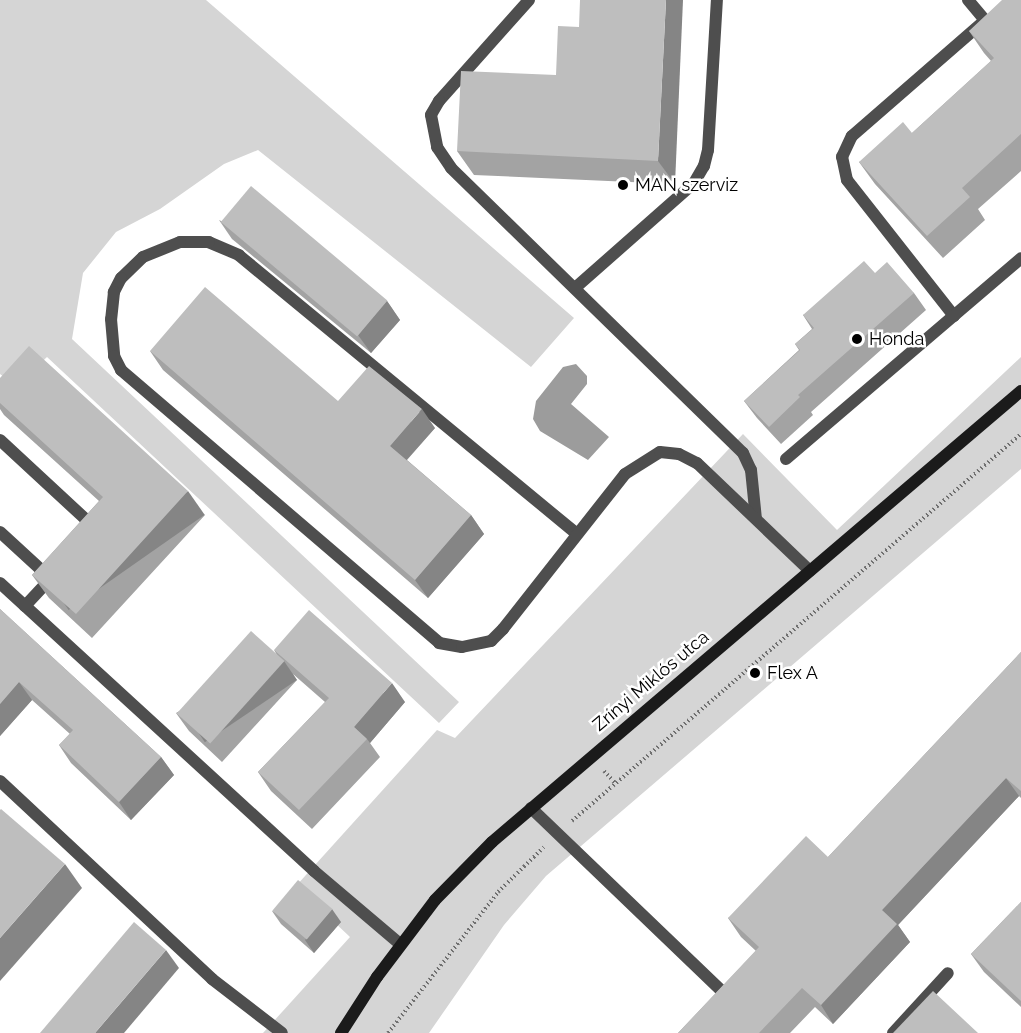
<!DOCTYPE html>
<meta charset="utf-8">
<style>
body{margin:0}
#map{position:relative;width:1021px;height:1033px;overflow:hidden;background:#fff;font-family:Raleway,sans-serif}
div>[style]{position:absolute}
.green>*{inset:0;background:#d5d5d5}
.water>*{inset:0;background:#9c9c9c}
.path>*{height:4px;margin-top:-2px;transform-origin:0;background:repeating-linear-gradient(90deg,#707070 0 1.5px,transparent 0 4.5px)}
.lane>*{height:12px;margin:-6px;padding:0 6px;transform-origin:6px;border-radius:6px;background:#4e4e4e}
.secondary>*{height:12px;margin:-6px;padding:0 6px;transform-origin:6px;border-radius:6px;background:#1b1b1b}
.wall>*{inset:0;background:#a3a3a3}
.shaded-wall>*{inset:0;background:#858585;transform-origin:0 0}
.building>*{inset:0;background:#bebebe;transform-origin:0 0}
.dots>*{width:16px;height:16px;translate:-50% -50%;box-sizing:border-box;border:3px solid #fff;border-radius:50%}
span{translate:-50% -50%;white-space:nowrap;text-align:center;line-height:1.15;-webkit-text-stroke:5px #fff;paint-order:stroke}
.poi-label{font-size:18px;color:#000}
.left{translate:0 -50%;text-align:left}
.street-label{font-size:18px;color:#000}
</style>
<div id="map">
<div class="green">
<div style="clip-path:polygon(0 0,206px 0,574px 318px,531px 367px,258px 150px,224px 164px,160px 209px,116px 232px,83px 273px,72px 339px,459px 702px,439px 723px,47px 357px,16px 387px,0 374px)"></div>
<div style="clip-path:polygon(1021px 357px,1021px 469px,546px 876px,504px 925px,429px 1033px,263px 1033px,350px 937px,296px 886px,437px 730px,455px 738px,743px 434px,837px 530px)"></div>
</div>
<div class="water">
<div style="clip-path:polygon(576px 364px,587px 376px,587px 384px,571px 404px,609px 437px,588px 460px,540px 431px,533px 419px,536px 401px,563px 367px)"></div>
</div>
<div class="path">
<div style="left:604px;top:771px;width:16px;rotate:47deg"></div>
<div style="left:572px;top:821px;width:593px;rotate:-40.76deg"></div>
<div style="left:388px;top:1033px;width:179px;rotate:-52deg"></div>
<div style="left:498px;top:892px;width:64px;rotate:-44.4deg"></div>
</div>
<div class="lane">
<div style="left:529px;top:0;width:135px;rotate:131.7deg"></div>
<div style="left:439px;top:101px;width:16px;rotate:120deg"></div>
<div style="left:431px;top:115px;width:33px;rotate:79deg"></div>
<div style="left:437px;top:147px;width:25px;rotate:56deg"></div>
<div style="left:451px;top:168px;width:408px;rotate:44.3deg"></div>
<div style="left:743px;top:453px;width:19px;rotate:65deg"></div>
<div style="left:751px;top:470px;width:49px;rotate:84.2deg"></div>
<div style="left:968px;top:0;width:26px;rotate:50deg"></div>
<div style="left:575px;top:288px;width:159px;rotate:-41.4deg"></div>
<div style="left:694px;top:183px;width:20px;rotate:-60deg"></div>
<div style="left:704px;top:166px;width:16px;rotate:-76deg"></div>
<div style="left:708px;top:150px;width:150px;rotate:-86.6deg"></div>
<div style="left:954px;top:316px;width:173px;rotate:-128.2deg"></div>
<div style="left:847px;top:180px;width:24px;rotate:-102deg"></div>
<div style="left:842px;top:157px;width:23px;rotate:-65deg"></div>
<div style="left:852px;top:136px;width:174px;rotate:-41deg"></div>
<div style="left:0;top:440px;width:128px;rotate:42.8deg"></div>
<div style="left:786px;top:459px;width:309px;rotate:-40.5deg"></div>
<div style="left:0;top:532px;width:68px;rotate:42.6deg"></div>
<div style="left:577px;top:534px;width:438px;rotate:-140.5deg"></div>
<div style="left:239px;top:255px;width:33px;rotate:-157deg"></div>
<div style="left:209px;top:242px;width:29px;rotate:180deg"></div>
<div style="left:180px;top:242px;width:40px;rotate:158deg"></div>
<div style="left:143px;top:257px;width:30px;rotate:136deg"></div>
<div style="left:121px;top:278px;width:16px;rotate:117deg"></div>
<div style="left:114px;top:292px;width:27px;rotate:96deg"></div>
<div style="left:111px;top:319px;width:37px;rotate:85deg"></div>
<div style="left:114px;top:356px;width:16px;rotate:63deg"></div>
<div style="left:121px;top:370px;width:419px;rotate:40.6deg"></div>
<div style="left:439px;top:643px;width:23px;rotate:10deg"></div>
<div style="left:462px;top:647px;width:30px;rotate:-12deg"></div>
<div style="left:491px;top:641px;width:17px;rotate:-45deg"></div>
<div style="left:503px;top:629px;width:197px;rotate:-51.8deg"></div>
<div style="left:625px;top:474px;width:41px;rotate:-32.2deg"></div>
<div style="left:660px;top:452px;width:19px;rotate:6deg"></div>
<div style="left:679px;top:454px;width:20px;rotate:27deg"></div>
<div style="left:697px;top:463px;width:156px;rotate:43.7deg"></div>
<div style="left:0;top:583px;width:426px;rotate:42.5deg"></div>
<div style="left:314px;top:871px;width:113px;rotate:40.3deg"></div>
<div style="left:25px;top:606px;width:41px;rotate:-47deg"></div>
<div style="left:0;top:781px;width:290px;rotate:43deg"></div>
<div style="left:212px;top:979px;width:88px;rotate:37.6deg"></div>
<div style="left:531px;top:808px;width:267px;rotate:43.8deg"></div>
<div style="left:893px;top:1033px;width:81px;rotate:-47.5deg"></div>
</div>
<div class="secondary">
<div style="left:341px;top:1033px;width:67px;rotate:-57.3deg"></div>
<div style="left:377px;top:977px;width:96px;rotate:-53deg"></div>
<div style="left:435px;top:900px;width:81px;rotate:-45.5deg"></div>
<div style="left:492px;top:842px;width:695px;rotate:-40.45deg"></div>
</div>
<div class="wall">
<div style="clip-path:polygon(1021px 0,1021px 171px,978px 209px,985px 220px,943px 258px,875px 184px,859px 162px,912px 133px,991px 61px,984px 53px,969px 31px)"></div>
<div style="clip-path:polygon(579px 27px,675px 184px,474px 175px,457px 151px,556px 75px)"></div>
<div style="clip-path:polygon(219px 220px,387px 301px,400px 320px,371px 353px,232px 239px)"></div>
<div style="clip-path:polygon(875px 273px,914px 293px,926px 310px,811px 412px,813px 415px,781px 444px,757px 418px,744px 401px,799px 350px,795px 344px,812px 329px,803px 315px)"></div>
<div style="clip-path:polygon(150px 351px,435px 428px,407px 460px,471px 515px,484px 534px,428px 598px,163px 370px)"></div>
<div style="clip-path:polygon(0 378px,205px 515px,92px 638px,49px 598px,32px 575px,99px 501px,4px 415px,0 409px)"></div>
<div style="clip-path:polygon(0 609px,161px 757px,174px 775px,131px 820px,71px 763px,59px 745px,70px 734px,32px 700px,0 736px)"></div>
<div style="clip-path:polygon(274px 650px,405px 702px,370px 743px,380px 757px,312px 829px,271px 791px,258px 772px,325px 702px,293px 674px,297px 680px,222px 762px,189px 731px,176px 713px,277px 655px)"></div>
<div style="clip-path:polygon(1021px 652px,1021px 798px,1019px 796px,898px 925px,910px 942px,833px 1024px,815px 1007px,790px 1033px,678px 1033px,756px 951px,741px 937px,728px 918px,828px 857px)"></div>
<div style="clip-path:polygon(1021px 902px,1021px 1007px,984px 972px,971px 954px)"></div>
<div style="clip-path:polygon(272px 911px,341px 922px,314px 953px,281px 924px)"></div>
</div>
<div class="shaded-wall">
<div style="clip-path:polygon(666px 0,683px 0,675px 184px,658px 161px)"></div>
<div style="clip-path:polygon(387px 301px,400px 320px,371px 353px,358px 335px)"></div>
<div style="clip-path:polygon(422px 409px,435px 428px,403px 464px,390px 446px)"></div>
<div style="left:188px;top:491px;width:29px;height:166px;rotate:55deg"></div>
<div style="clip-path:polygon(471px 515px,484px 534px,428px 598px,415px 580px)"></div>
<div style="left:284px;top:661px;width:23px;height:111px;rotate:56deg"></div>
<div style="clip-path:polygon(19px 682px,32px 700px,0 736px,0 704px)"></div>
<div style="clip-path:polygon(392px 683px,405px 702px,370px 743px,367px 739px,354px 727px)"></div>
<div style="clip-path:polygon(161px 757px,174px 775px,131px 820px,119px 802px)"></div>
<div style="clip-path:polygon(1006px 778px,1019px 796px,898px 925px,910px 942px,833px 1024px,821px 1005px,882px 910px)"></div>
<div style="clip-path:polygon(65px 864px,82px 888px,0 981px,0 938px)"></div>
<div style="clip-path:polygon(332px 909px,341px 922px,314px 953px,305px 940px)"></div>
<div style="clip-path:polygon(166px 950px,179px 968px,124px 1033px,95px 1033px)"></div>
</div>
<div class="building">
<div style="clip-path:polygon(580px 0,666px 0,658px 161px,457px 151px,461px 71px,556px 75px,558px 26px,579px 27px)"></div>
<div style="clip-path:polygon(1002px 0,1021px 0,1021px 134px,962px 188px,970px 197px,927px 236px,859px 162px,903px 122px,912px 133px,994px 58px,969px 31px)"></div>
<div style="left:251px;top:186px;width:178px;height:47px;rotate:40deg"></div>
<div style="clip-path:polygon(864px 261px,875px 273px,887px 262px,914px 293px,798px 395px,800px 397px,769px 427px,744px 401px,800px 350px,795px 344px,814px 328px,803px 315px)"></div>
<div style="clip-path:polygon(205px 287px,338px 401px,369px 366px,422px 409px,390px 446px,471px 515px,415px 580px,150px 351px)"></div>
<div style="clip-path:polygon(29px 346px,188px 491px,76px 614px,32px 575px,103px 497px,0 403px,0 378px)"></div>
<div style="clip-path:polygon(0 609px,161px 757px,119px 802px,59px 745px,73px 730px,19px 682px,0 704px)"></div>
<div style="clip-path:polygon(309px 610px,392px 683px,354px 727px,367px 739px,299px 810px,258px 772px,329px 698px,274px 650px)"></div>
<div style="left:251px;top:631px;width:45px;height:111px;rotate:42deg"></div>
<div style="clip-path:polygon(1021px 652px,1021px 791px,1006px 778px,882px 910px,897px 924px,821px 1005px,802px 988px,759px 1033px,678px 1033px,759px 947px,728px 918px,806px 836px,828px 857px)"></div>
<div style="clip-path:polygon(1px 809px,65px 864px,0 938px,0 810px)"></div>
<div style="left:298px;top:880px;width:45px;height:40px;rotate:40deg"></div>
<div style="clip-path:polygon(1021px 902px,1021px 1001px,971px 954px)"></div>
<div style="clip-path:polygon(134px 922px,166px 950px,95px 1033px,40px 1033px)"></div>
<div style="clip-path:polygon(933px 991px,978px 1033px,893px 1033px)"></div>
</div>
<div class="dots">
<div style="left:623px;top:185px;background:#000"></div>
<div style="left:857px;top:339px;background:#000"></div>
<div style="left:755px;top:673px;background:#000"></div>
</div>
<div class="poi-label">
<span class="left" style="left:635px;top:185px">MAN szerviz</span>
<span class="left" style="left:869px;top:339px">Honda</span>
<span class="left" style="left:767px;top:673px">Flex A</span>
</div>
<div class="street-label">
<span style="left:651px;top:681px;rotate:-40deg">Zrínyi Miklós utca</span>
</div>
</div>
